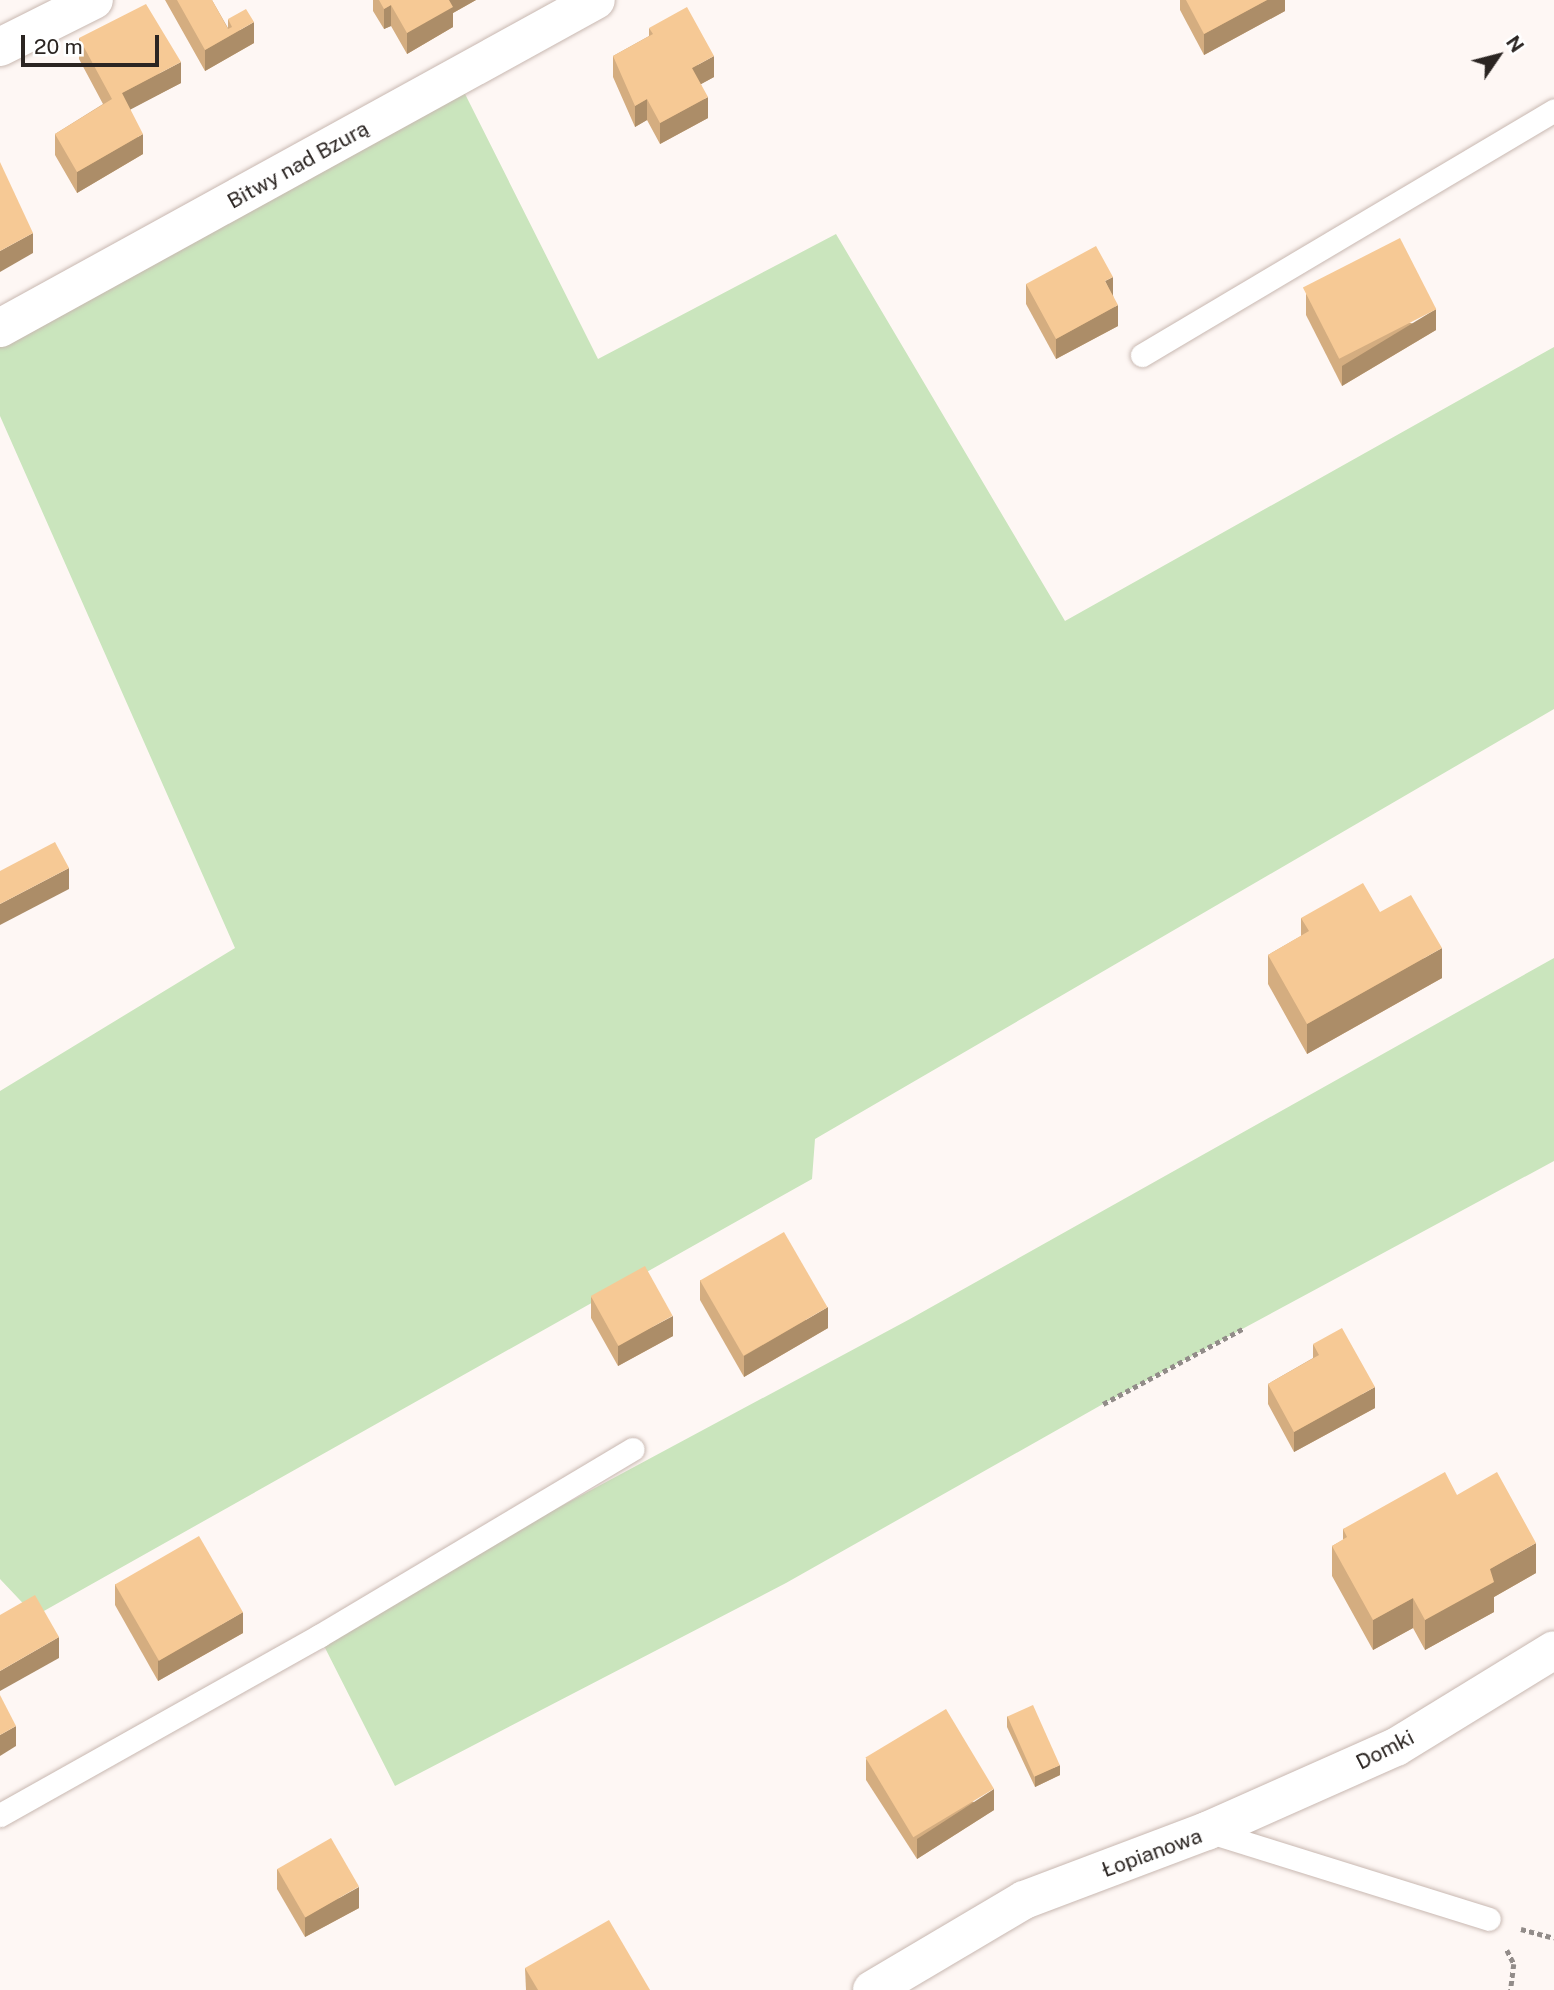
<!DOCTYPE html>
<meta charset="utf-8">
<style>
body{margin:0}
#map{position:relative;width:1554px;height:1990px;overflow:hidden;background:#fef7f4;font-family:"Public Sans",sans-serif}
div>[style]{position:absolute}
.green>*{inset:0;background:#cae5bd}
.path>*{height:4.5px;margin-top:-2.25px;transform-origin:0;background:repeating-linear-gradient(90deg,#928c89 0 5px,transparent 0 8.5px)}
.roads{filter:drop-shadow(0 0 2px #c8b8b1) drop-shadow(0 0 2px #c8b8b1)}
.lane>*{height:23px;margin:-11.5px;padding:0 11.5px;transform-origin:11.5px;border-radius:11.5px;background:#fff}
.street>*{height:38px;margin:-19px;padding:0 19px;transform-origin:19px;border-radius:19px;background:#fff}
.wall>*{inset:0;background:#d4ad80}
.shaded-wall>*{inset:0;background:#ac8d68}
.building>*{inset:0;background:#f6c995;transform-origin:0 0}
span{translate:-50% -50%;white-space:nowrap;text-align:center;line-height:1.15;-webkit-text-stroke:6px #fff;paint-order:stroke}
.street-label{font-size:21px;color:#2b2522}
.north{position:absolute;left:1463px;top:21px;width:70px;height:70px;-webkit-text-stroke:5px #fff;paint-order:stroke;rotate:55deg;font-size:19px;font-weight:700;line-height:28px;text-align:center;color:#2b2522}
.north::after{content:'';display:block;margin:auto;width:24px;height:32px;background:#2b2522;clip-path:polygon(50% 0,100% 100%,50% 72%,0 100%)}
.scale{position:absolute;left:21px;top:35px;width:138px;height:32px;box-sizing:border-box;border:4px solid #2b2522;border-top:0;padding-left:9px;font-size:21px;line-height:24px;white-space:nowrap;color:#2b2522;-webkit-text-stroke:5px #fff;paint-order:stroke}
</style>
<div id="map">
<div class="green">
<div style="clip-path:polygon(457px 78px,598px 359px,836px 234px,1065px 621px,1554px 347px,1554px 709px,815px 1139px,812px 1179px,35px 1616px,0 1579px,0 1091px,235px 948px,0 416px,0 328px)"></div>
<div style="clip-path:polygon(1554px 958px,1554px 1161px,1103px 1404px,786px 1583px,395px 1786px,319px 1636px,910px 1319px)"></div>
</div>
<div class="path">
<div style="left:1103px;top:1404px;width:160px;rotate:-28.3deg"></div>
<div style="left:1521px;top:1929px;width:34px;rotate:15deg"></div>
<div style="left:1507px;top:1950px;width:16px;rotate:63deg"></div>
<div style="left:1514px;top:1964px;width:26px;rotate:97deg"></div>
</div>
<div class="roads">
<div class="lane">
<div style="left:1142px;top:355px;width:479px;rotate:-30.7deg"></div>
<div style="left:0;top:1815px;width:366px;rotate:-29.3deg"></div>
<div style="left:319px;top:1636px;width:365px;rotate:-30.8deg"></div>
<div style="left:1207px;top:1831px;width:295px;rotate:17.3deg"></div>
</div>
<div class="street">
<div style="left:0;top:47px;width:105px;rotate:-26.6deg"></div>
<div style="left:0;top:328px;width:680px;rotate:-28.83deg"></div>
<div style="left:872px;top:1990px;width:177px;rotate:-30.6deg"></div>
<div style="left:1024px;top:1900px;width:196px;rotate:-20.7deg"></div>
<div style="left:1207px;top:1831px;width:207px;rotate:-24deg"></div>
<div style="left:1396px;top:1747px;width:185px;rotate:-31.5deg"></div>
</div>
</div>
<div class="wall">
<div style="clip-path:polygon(165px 0,212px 0,228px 28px,228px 19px,254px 43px,205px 71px)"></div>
<div style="clip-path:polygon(373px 0,476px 0,453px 13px,453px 27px,407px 54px,391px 26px,384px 29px,373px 11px)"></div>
<div style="clip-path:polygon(1180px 0,1285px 0,1285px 11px,1204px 55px,1180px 10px)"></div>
<div style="clip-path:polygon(649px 28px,714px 77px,701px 84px,708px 118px,660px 144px,647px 120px,635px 127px,613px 77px,613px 56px,649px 36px)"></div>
<div style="clip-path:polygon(79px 38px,181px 83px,130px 109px,143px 154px,77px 193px,55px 155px,55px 134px,103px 104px,79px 59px)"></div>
<div style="clip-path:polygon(1026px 284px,1113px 295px,1118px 326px,1056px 359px,1026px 304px)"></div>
<div style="clip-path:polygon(1306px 294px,1436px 330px,1342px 386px,1306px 315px)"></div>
<div style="clip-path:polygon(1380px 912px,1442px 978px,1307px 1054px,1268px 984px,1268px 955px,1301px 936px,1301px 918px)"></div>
<div style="clip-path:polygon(700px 1280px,828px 1328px,744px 1377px,700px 1300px)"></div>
<div style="clip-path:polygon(591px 1297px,673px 1336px,618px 1366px,591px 1318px)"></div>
<div style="clip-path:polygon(1313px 1344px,1375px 1408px,1294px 1452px,1268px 1404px,1268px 1384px,1313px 1358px)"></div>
<div style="clip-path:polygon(1457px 1495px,1536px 1573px,1494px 1597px,1494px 1612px,1425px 1650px,1413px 1628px,1373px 1650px,1332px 1576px,1332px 1546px,1343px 1540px,1343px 1529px)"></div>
<div style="clip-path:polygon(115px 1584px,243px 1633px,158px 1681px,115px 1605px)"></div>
<div style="clip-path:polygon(1007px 1716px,1060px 1775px,1035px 1787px,1007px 1727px)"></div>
<div style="clip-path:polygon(866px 1759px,994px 1810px,917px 1859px,866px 1780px)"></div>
<div style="clip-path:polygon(277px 1869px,359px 1908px,305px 1937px,277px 1889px)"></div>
<div style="clip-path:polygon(525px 1968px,650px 1990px,526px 1990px)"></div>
</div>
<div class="shaded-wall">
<div style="clip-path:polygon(447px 0,476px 0,453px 13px,453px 27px,407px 54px,407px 33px)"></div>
<div style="clip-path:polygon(1267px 0,1285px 0,1285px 11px,1204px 55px,1204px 34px)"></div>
<div style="clip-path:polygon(391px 5px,391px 26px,384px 29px,384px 9px)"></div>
<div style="clip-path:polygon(254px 22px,254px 43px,205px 71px,205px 50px)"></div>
<div style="clip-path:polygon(714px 56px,714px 77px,692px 89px,692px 68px)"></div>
<div style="clip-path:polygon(181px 62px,181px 83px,122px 114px,122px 93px)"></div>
<div style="clip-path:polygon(708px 97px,708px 118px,660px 144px,660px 123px)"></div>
<div style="clip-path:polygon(647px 99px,647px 120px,635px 127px,635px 106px)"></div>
<div style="clip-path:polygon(143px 134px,143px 154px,77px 193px,77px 172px)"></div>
<div style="clip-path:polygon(33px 233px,33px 253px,0 272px,0 251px)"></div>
<div style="clip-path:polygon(1113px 277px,1113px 298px,1105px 281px)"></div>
<div style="clip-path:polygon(1118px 305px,1118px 326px,1056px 359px,1056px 339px)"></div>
<div style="clip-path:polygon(1436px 309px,1436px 330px,1342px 386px,1342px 366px)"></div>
<div style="clip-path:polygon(69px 868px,69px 889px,0 925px,0 904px)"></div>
<div style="clip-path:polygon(1442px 948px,1442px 978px,1307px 1054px,1307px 1024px)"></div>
<div style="clip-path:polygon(828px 1307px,828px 1328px,744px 1377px,744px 1356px)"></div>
<div style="clip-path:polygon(673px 1316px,673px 1336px,618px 1366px,618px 1345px)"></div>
<div style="clip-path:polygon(1375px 1387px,1375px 1408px,1294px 1452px,1294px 1432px)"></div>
<div style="clip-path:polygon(1536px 1543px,1536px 1573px,1494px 1597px,1494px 1612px,1425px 1650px,1425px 1620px,1490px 1569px)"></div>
<div style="clip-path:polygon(1413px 1598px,1413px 1628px,1373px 1650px,1373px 1620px)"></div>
<div style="clip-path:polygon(243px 1612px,243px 1633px,158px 1681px,158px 1661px)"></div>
<div style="clip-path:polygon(59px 1637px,59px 1658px,0 1691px,0 1671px)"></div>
<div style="clip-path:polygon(16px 1726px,16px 1746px,0 1756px,0 1735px)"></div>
<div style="clip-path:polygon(1060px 1765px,1060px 1775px,1035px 1787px,1035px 1776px)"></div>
<div style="clip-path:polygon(994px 1789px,994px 1810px,917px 1859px,917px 1839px)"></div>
<div style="clip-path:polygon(359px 1887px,359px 1908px,305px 1937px,305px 1917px)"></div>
</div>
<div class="building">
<div style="clip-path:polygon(177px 0,212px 0,228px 29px,232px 27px,228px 19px,246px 9px,254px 22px,205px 50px)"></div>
<div style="clip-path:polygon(379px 0,449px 0,453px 7px,407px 33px,391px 5px,384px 9px)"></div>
<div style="clip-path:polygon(1186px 0,1267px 0,1204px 34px)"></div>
<div style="clip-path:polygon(146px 4px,181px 62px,122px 93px,143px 134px,77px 172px,55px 134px,112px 99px,79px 38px)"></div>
<div style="clip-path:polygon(687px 7px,714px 56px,692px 68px,708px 97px,660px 123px,647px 99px,635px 106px,613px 56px,653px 34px,649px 28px)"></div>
<div style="clip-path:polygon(0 162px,33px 233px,0 251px)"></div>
<div style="left:1400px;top:238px;width:80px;height:109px;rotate:63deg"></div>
<div style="clip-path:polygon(1096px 246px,1113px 277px,1105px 281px,1118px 305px,1056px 339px,1026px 284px)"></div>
<div style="clip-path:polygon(55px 842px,69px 868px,0 904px,0 871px)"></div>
<div style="clip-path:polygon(1363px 883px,1380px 912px,1411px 895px,1442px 948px,1307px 1024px,1268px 955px,1309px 931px,1301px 918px)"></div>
<div style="left:784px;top:1232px;width:87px;height:97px;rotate:60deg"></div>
<div style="left:645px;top:1266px;width:57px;height:62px;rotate:61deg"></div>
<div style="clip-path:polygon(1342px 1328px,1375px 1387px,1294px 1432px,1268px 1384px,1319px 1355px,1313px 1344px)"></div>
<div style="clip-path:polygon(1445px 1472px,1457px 1495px,1497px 1472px,1536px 1543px,1490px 1569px,1494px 1582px,1425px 1620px,1413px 1598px,1373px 1620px,1332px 1546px,1347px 1537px,1343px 1529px)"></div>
<div style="left:199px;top:1536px;width:88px;height:97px;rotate:60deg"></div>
<div style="clip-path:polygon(35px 1595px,59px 1637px,0 1671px,0 1615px)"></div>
<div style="clip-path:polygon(0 1695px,16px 1726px,0 1735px)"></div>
<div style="left:1033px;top:1705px;width:66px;height:28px;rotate:66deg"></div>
<div style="left:946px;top:1709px;width:93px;height:94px;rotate:59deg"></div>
<div style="left:331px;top:1838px;width:56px;height:62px;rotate:60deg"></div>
<div style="clip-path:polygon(609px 1920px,650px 1990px,538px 1990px,525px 1968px)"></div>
</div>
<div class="street-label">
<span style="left:298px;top:165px;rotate:-29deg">Bitwy nad Bzurą</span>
<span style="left:1385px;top:1750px;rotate:-27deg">Domki</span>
<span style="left:1152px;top:1853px;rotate:-20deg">Łopianowa</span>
</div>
<div class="north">N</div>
<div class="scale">20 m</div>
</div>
